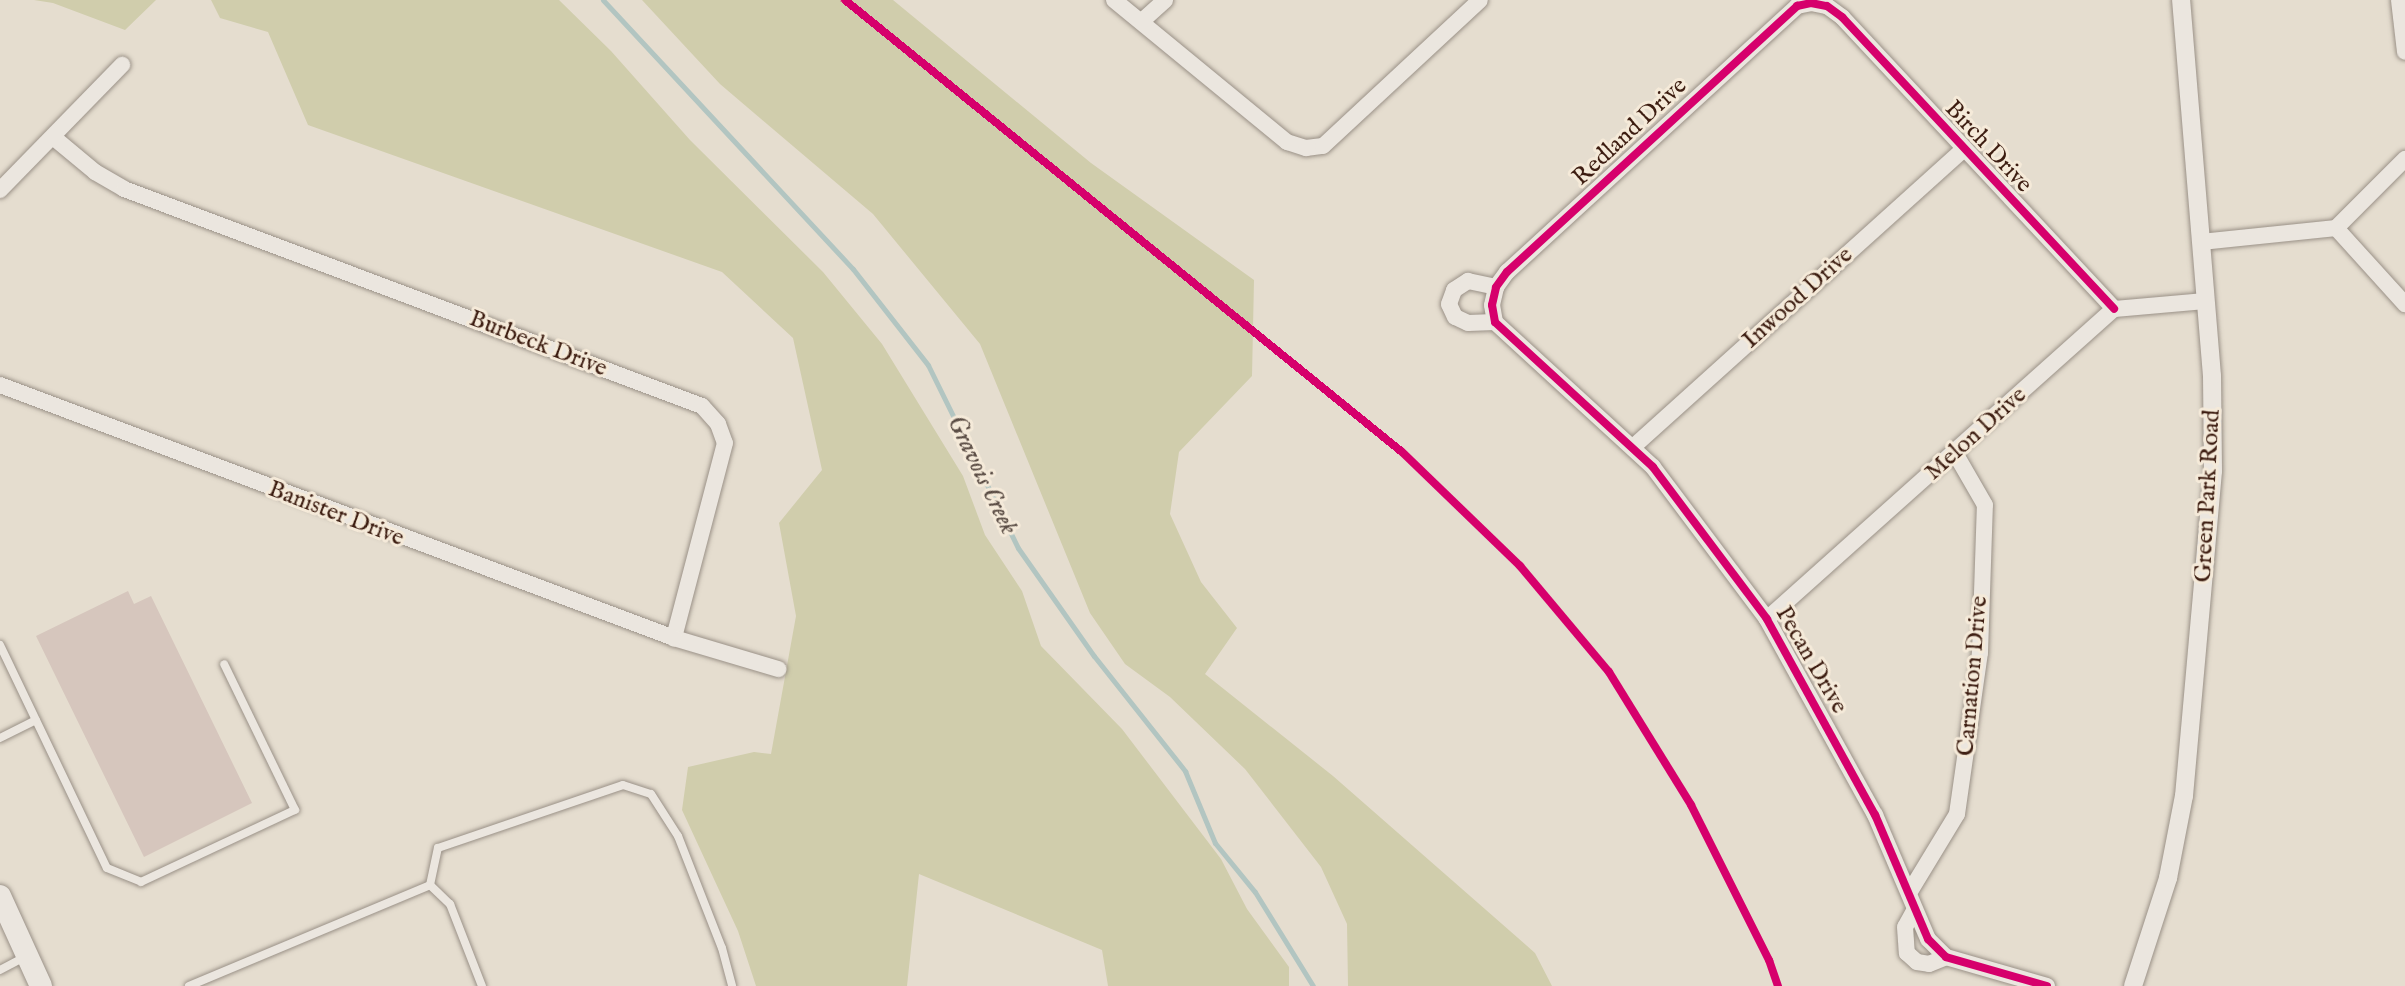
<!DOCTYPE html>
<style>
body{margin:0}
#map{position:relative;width:2405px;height:986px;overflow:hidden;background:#e5ddcf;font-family:"IM FELL English",serif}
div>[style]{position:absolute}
.green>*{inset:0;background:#d0cdac}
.stream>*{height:5px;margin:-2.5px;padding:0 2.5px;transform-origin:2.5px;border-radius:2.5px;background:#b2c5c1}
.building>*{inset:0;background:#d6c6bd}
.roads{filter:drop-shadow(0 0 2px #9a9187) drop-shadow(0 0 2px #9a9187)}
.service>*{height:8px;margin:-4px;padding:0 4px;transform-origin:4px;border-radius:4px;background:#ebe6df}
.minor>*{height:16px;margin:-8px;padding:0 8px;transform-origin:8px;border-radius:8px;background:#ebe6df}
.tertiary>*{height:18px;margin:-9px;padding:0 9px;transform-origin:9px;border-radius:9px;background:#ebe6df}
.secondary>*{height:22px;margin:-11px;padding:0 11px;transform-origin:11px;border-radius:11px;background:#ebe6df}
.cycleway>*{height:8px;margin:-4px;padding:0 4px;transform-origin:4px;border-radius:4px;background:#d6006c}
span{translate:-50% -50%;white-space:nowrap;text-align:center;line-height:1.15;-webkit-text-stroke:6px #f5ead9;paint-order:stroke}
.street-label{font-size:24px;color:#3d1d11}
.water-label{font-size:26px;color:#5a4c44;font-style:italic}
</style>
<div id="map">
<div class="green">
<div style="clip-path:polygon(34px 0,156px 0,125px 30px,53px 3px)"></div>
<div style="clip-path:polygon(211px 0,559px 0,611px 51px,690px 140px,823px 272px,882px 344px,963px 476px,985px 535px,1022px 591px,1041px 646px,1122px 729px,1221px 859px,1247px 909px,1289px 967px,1289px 986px,1108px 986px,1102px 950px,919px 874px,907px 986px,756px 986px,738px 931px,682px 810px,688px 767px,754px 752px,771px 754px,796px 616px,779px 523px,822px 470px,793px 338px,722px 272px,308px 125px,268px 32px,220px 18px)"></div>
<div style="clip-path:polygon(642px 0,893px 0,1091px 163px,1254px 280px,1252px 376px,1179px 452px,1170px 514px,1201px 582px,1237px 628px,1205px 674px,1333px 776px,1535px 953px,1552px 986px,1348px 986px,1347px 924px,1321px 867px,1245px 769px,1170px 697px,1125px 664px,1090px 613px,980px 344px,873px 214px,720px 84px)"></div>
</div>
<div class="stream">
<div style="left:603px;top:0;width:367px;rotate:47.1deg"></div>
<div style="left:853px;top:269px;width:122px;rotate:52deg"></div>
<div style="left:928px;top:365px;width:204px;rotate:63.8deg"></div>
<div style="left:1018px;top:548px;width:132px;rotate:54.9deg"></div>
<div style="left:1094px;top:656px;width:147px;rotate:51.6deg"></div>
<div style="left:1185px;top:771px;width:78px;rotate:67.4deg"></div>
<div style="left:1215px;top:843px;width:63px;rotate:50.8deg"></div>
<div style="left:1255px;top:892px;width:110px;rotate:58.3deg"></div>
</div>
<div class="building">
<div style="clip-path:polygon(128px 591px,134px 604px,151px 596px,252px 803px,144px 857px,36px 636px)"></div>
</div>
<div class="roads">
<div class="service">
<div style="left:0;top:645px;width:247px;rotate:64.4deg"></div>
<div style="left:107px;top:868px;width:37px;rotate:22deg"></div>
<div style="left:141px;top:882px;width:170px;rotate:-25.1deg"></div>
<div style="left:295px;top:810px;width:162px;rotate:-115.9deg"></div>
<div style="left:0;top:738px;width:40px;rotate:-26.6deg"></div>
<div style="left:430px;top:885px;width:28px;rotate:44deg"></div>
<div style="left:450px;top:904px;width:88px;rotate:68.7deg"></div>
<div style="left:0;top:970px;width:30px;rotate:-28deg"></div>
<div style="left:189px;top:986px;width:261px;rotate:-22.7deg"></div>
<div style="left:430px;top:885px;width:38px;rotate:-78deg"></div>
<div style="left:438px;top:848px;width:195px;rotate:-18.8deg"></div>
<div style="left:623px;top:785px;width:29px;rotate:18deg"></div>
<div style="left:651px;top:794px;width:50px;rotate:57.3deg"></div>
<div style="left:678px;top:836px;width:120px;rotate:68.6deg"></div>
<div style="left:722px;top:948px;width:39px;rotate:75deg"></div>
</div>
<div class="minor">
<div style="left:1114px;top:0;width:224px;rotate:39.4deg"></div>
<div style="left:1287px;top:142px;width:20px;rotate:18deg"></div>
<div style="left:1306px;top:148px;width:17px;rotate:-7deg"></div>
<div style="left:1323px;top:146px;width:214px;rotate:-42.9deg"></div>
<div style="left:2399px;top:0;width:52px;rotate:83.4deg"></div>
<div style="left:1142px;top:21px;width:31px;rotate:-42deg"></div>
<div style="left:53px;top:137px;width:55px;rotate:39.8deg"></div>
<div style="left:95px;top:172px;width:34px;rotate:30deg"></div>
<div style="left:124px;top:189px;width:617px;rotate:20.58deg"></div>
<div style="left:702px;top:406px;width:24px;rotate:48deg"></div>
<div style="left:718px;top:424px;width:20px;rotate:70deg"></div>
<div style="left:725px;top:443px;width:202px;rotate:104.7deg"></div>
<div style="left:674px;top:638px;width:109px;rotate:16.6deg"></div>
<div style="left:0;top:190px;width:175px;rotate:-45.7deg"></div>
<div style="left:2336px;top:228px;width:98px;rotate:-45deg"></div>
<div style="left:2201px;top:242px;width:136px;rotate:-5.9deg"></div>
<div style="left:2336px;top:228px;width:103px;rotate:47.8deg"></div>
<div style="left:1495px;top:322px;width:27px;rotate:178deg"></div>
<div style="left:1468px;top:323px;width:14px;rotate:-155deg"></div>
<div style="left:1455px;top:317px;width:14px;rotate:-115deg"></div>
<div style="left:1449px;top:304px;width:15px;rotate:-70deg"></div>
<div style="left:1454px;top:290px;width:17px;rotate:-33deg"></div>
<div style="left:1468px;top:281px;width:29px;rotate:12deg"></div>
<div style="left:0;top:385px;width:720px;rotate:20.57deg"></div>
<div style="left:1633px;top:447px;width:444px;rotate:-42deg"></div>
<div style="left:1767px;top:619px;width:465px;rotate:-41.8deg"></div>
<div style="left:2114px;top:309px;width:92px;rotate:-5deg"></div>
<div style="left:1909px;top:893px;width:92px;rotate:-58.7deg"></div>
<div style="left:1957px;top:814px;width:163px;rotate:-81.9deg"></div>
<div style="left:1980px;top:653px;width:148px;rotate:-88.1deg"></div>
<div style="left:1985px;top:505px;width:60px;rotate:-120deg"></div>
<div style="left:1914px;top:911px;width:18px;rotate:119deg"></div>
<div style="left:1905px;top:927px;width:26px;rotate:86deg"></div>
<div style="left:1907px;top:953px;width:13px;rotate:42deg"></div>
<div style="left:1917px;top:962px;width:12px;rotate:9deg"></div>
<div style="left:1929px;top:964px;width:18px;rotate:-22deg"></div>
<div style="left:2047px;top:986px;width:105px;rotate:-164deg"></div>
<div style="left:1946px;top:957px;width:25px;rotate:-135deg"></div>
<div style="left:1928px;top:939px;width:135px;rotate:-113.1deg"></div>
<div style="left:1875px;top:815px;width:224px;rotate:-118.9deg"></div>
<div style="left:1767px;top:619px;width:190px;rotate:-126.9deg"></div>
<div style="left:1653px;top:467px;width:214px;rotate:-137.5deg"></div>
<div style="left:1495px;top:322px;width:17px;rotate:-100deg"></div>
<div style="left:1492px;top:305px;width:18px;rotate:-77deg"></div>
<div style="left:1496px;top:287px;width:19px;rotate:-54deg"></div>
<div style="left:1507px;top:272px;width:394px;rotate:-42.5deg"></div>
<div style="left:1797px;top:6px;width:14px;rotate:-12deg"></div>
<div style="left:1811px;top:3px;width:16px;rotate:11deg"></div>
<div style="left:1827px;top:6px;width:19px;rotate:36deg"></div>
<div style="left:1842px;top:17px;width:399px;rotate:47deg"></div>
</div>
<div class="tertiary">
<div style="left:2133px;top:986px;width:114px;rotate:-72deg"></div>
<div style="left:2168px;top:878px;width:84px;rotate:-79deg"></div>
<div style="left:2184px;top:796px;width:326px;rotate:-84.9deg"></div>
<div style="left:2213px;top:471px;width:95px;rotate:-90.6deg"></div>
<div style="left:2212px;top:376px;width:377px;rotate:-94.7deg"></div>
</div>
<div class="secondary">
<div style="left:0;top:896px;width:99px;rotate:65.5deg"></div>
</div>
</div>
<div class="cycleway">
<div style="left:845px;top:0;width:717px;rotate:39.06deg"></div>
<div style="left:1402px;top:452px;width:164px;rotate:44deg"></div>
<div style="left:1520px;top:566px;width:138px;rotate:50deg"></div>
<div style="left:1609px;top:672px;width:156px;rotate:58.3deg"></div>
<div style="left:1691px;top:805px;width:174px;rotate:63.3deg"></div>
<div style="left:1769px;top:960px;width:28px;rotate:71deg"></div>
<div style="left:2047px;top:986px;width:105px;rotate:-164deg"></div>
<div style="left:1946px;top:957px;width:25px;rotate:-135deg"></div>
<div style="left:1928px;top:939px;width:135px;rotate:-113.1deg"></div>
<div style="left:1875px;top:815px;width:224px;rotate:-118.9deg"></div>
<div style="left:1767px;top:619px;width:190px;rotate:-126.9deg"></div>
<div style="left:1653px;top:467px;width:214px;rotate:-137.5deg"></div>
<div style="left:1495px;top:322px;width:17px;rotate:-100deg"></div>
<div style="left:1492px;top:305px;width:18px;rotate:-77deg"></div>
<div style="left:1496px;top:287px;width:19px;rotate:-54deg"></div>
<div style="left:1507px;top:272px;width:394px;rotate:-42.5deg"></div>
<div style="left:1797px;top:6px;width:14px;rotate:-12deg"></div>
<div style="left:1811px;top:3px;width:16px;rotate:11deg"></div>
<div style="left:1827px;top:6px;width:19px;rotate:36deg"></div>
<div style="left:1842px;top:17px;width:399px;rotate:47deg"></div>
</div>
<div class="street-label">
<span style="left:1630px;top:132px;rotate:-43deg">Redland Drive</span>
<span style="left:1988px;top:147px;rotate:47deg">Birch Drive</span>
<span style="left:1798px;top:298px;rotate:-42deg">Inwood Drive</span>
<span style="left:538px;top:344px;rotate:21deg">Burbeck Drive</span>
<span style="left:1976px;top:434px;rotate:-42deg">Melon Drive</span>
<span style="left:2208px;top:496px;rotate:-87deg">Green Park Road</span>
<span style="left:336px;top:514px;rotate:21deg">Banister Drive</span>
<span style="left:1811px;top:660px;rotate:60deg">Pecan Drive</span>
<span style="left:1973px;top:676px;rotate:-85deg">Carnation Drive</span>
</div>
<div class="water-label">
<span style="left:982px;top:475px;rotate:64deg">Gravois Creek</span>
</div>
</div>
